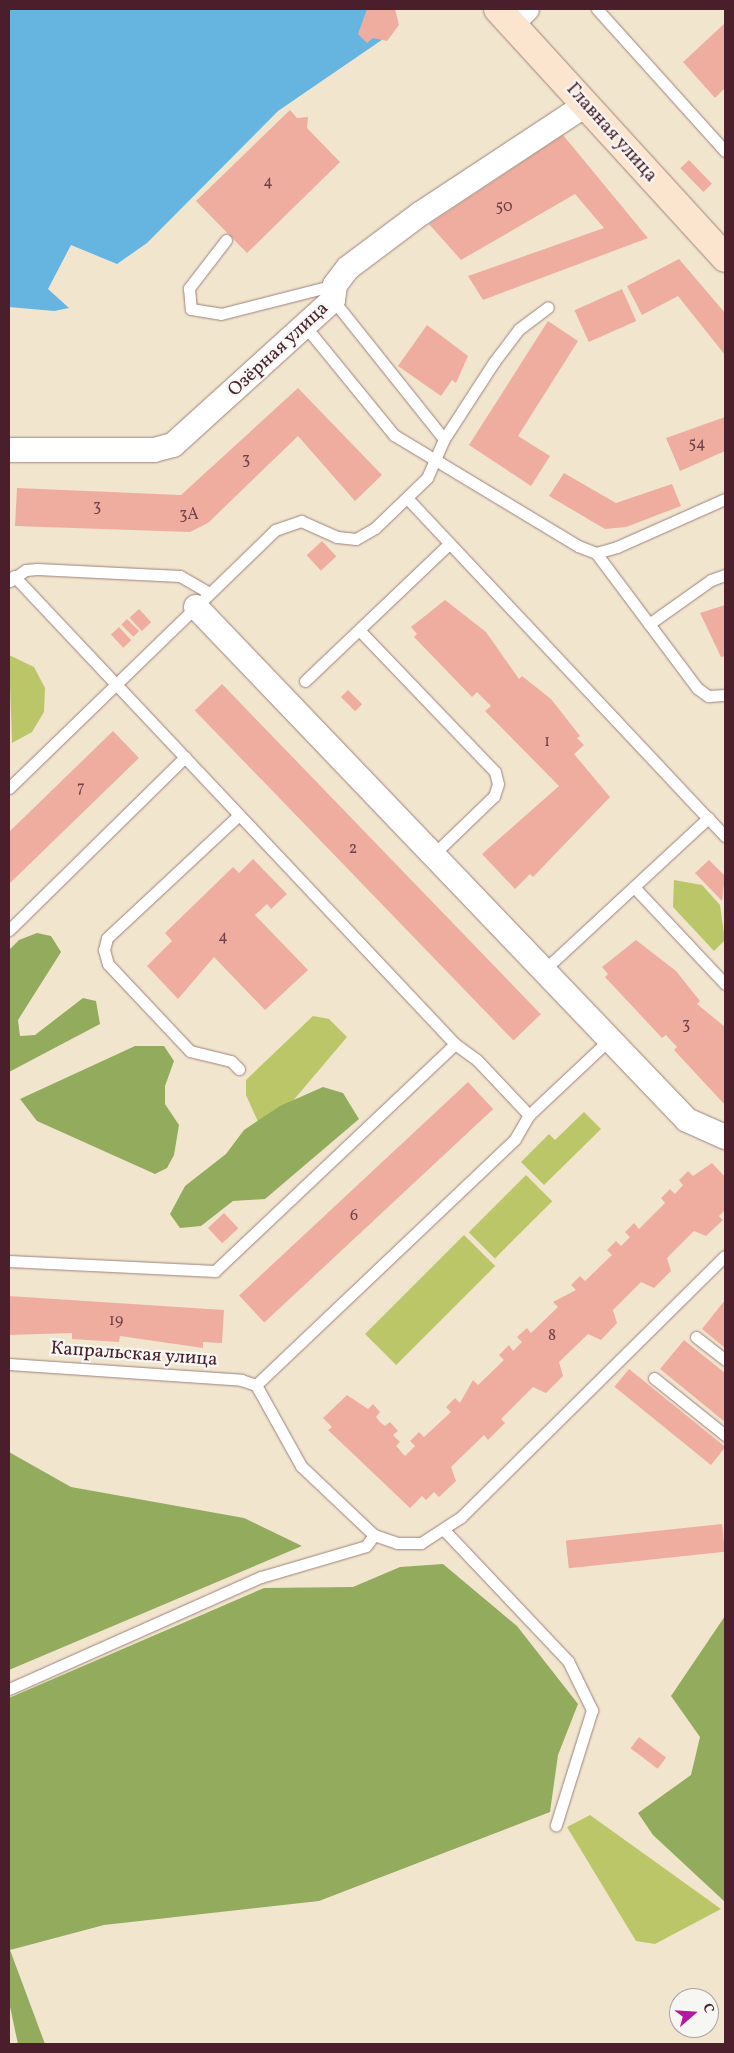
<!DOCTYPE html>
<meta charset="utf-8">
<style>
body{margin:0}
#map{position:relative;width:734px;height:2053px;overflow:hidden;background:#f2e5ce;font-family:Vollkorn,serif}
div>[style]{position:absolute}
.green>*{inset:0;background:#bac668;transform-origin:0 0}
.forest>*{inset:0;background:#93ab5c}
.water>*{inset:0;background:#66b5e0}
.building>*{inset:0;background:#efada0;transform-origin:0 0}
.roads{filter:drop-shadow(0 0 1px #9e827c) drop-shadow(0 0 1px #9e827c)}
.service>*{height:11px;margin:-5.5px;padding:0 5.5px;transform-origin:5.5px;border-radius:5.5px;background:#fff}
.minor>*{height:24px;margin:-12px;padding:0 12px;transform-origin:12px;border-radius:12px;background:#fff}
.secondary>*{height:28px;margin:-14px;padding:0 14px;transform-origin:14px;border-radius:14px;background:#fce5cf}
span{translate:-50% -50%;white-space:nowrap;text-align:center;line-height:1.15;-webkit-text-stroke:4.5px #f6f6f2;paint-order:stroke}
.number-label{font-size:16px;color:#734248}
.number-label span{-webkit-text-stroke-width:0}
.street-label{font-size:19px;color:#4a1f2b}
.frame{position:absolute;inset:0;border:10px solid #4a1f2b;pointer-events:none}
.north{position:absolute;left:669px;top:1988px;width:50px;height:50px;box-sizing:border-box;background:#f6f6f2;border:1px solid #b1a0a2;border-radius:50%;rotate:71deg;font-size:14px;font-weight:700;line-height:20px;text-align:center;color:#4a1f2b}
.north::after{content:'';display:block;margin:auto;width:18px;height:22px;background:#b5179e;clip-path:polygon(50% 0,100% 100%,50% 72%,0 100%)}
</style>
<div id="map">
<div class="green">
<div style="clip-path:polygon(9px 655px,34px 667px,45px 688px,44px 712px,32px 732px,12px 743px)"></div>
<div style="clip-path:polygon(674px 880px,702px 885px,720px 905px,725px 940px,714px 951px,673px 907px)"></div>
<div style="clip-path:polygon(313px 1016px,329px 1019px,347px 1037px,264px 1135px,246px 1095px,246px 1080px)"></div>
<div style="clip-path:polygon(584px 1112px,601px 1129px,544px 1185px,521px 1162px,549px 1134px,555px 1140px)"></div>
<div style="left:526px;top:1175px;width:37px;height:81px;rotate:45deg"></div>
<div style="left:464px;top:1235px;width:44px;height:140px;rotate:45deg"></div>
<div style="clip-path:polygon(590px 1815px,721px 1909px,655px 1944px,636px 1941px,567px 1827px)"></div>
</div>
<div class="forest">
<div style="clip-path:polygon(37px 933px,51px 936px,61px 952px,18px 1020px,20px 1036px,35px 1035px,83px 998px,96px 1001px,100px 1024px,9px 1072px,9px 950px,19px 940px)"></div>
<div style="clip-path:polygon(135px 1046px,164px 1046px,174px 1061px,165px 1086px,165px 1104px,179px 1125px,174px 1155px,167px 1168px,155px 1174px,37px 1121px,20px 1099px)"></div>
<div style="clip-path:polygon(323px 1087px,343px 1093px,359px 1119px,265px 1199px,233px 1201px,201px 1226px,180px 1228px,170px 1214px,185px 1186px,226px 1154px,244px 1130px,280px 1106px)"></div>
<div style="clip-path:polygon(9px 1452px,71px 1487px,244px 1518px,302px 1546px,9px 1670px)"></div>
<div style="clip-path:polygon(443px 1564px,517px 1626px,578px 1704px,558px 1755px,550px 1812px,319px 1901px,104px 1925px,10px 1950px,45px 2044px,18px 2044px,9px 2002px,9px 1698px,264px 1588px,353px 1587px,400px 1567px)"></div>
<div style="clip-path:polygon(725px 1616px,725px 1902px,653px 1835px,638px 1813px,691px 1775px,700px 1737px,671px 1696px)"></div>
</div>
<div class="water">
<div style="clip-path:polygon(9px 9px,394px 9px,392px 33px,278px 111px,147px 243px,117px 264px,71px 245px,48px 289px,69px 308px,54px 311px,9px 307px)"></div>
</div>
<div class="building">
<div style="clip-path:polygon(367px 9px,395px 9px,399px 25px,387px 41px,373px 38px,367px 43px,358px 34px)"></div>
<div style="clip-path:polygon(725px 23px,725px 88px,715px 98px,683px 62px)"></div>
<div style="clip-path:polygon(290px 110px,297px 118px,308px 117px,307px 128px,340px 162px,247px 253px,196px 201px)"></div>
<div style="clip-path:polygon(563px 135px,648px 238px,483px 300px,468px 276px,604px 228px,575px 194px,461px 260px,429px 224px)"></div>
<div style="left:689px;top:160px;width:33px;height:12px;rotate:46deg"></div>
<div style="clip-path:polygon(679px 259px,725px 313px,725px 355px,678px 296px,642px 315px,627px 286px)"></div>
<div style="left:622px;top:289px;width:35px;height:52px;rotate:66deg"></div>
<div style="clip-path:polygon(548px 321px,578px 341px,518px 436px,550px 456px,531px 486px,469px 445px)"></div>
<div style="clip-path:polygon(427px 325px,468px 356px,456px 383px,452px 380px,441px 396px,398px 366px)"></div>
<div style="clip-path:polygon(298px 388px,382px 475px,355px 501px,298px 436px,208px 523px,190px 532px,15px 526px,17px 488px,181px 495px)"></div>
<div style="clip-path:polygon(725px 417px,725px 451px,680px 471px,666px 438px)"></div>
<div style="clip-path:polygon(564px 473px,616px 503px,672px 484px,681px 506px,626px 527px,605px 529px,549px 496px)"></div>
<div style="left:322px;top:541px;width:21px;height:21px;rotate:47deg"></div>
<div style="clip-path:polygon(445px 600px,486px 632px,519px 679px,522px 676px,551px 699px,580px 736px,577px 738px,584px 745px,574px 754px,610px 797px,533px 877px,530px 874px,515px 889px,482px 854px,559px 786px,485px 711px,491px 706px,477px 692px,472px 697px,414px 637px,417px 634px,411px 627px)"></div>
<div style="clip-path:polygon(725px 605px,725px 656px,721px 657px,700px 613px)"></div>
<div style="left:139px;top:609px;width:18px;height:13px;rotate:47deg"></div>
<div style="left:127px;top:619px;width:17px;height:8px;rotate:45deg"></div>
<div style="left:119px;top:627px;width:18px;height:11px;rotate:47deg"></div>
<div style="left:222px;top:684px;width:459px;height:38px;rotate:46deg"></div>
<div style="left:348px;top:690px;width:20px;height:10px;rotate:45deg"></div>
<div style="clip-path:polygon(113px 731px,139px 758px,9px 884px,9px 832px)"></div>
<div style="clip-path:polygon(253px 859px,287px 894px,271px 909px,267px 904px,255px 915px,308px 970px,265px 1010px,214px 957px,178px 999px,147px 966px,172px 941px,165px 933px,233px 867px,239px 873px)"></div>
<div style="clip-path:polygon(709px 860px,725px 876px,722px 901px,695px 873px)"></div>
<div style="clip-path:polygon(636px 940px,676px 971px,700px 1001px,697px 1004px,725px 1027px,725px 1105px,674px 1050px,677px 1047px,666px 1035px,662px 1038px,605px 977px,608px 974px,602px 967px)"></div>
<div style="left:468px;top:1082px;width:37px;height:313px;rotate:47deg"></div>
<div style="clip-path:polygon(712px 1163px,725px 1177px,725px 1210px,719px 1216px,723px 1220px,706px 1236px,694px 1231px,667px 1258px,671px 1271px,654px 1288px,641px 1282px,613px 1310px,617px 1323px,601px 1340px,588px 1334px,559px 1362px,563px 1376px,546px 1393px,533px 1387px,501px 1419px,505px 1423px,488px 1440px,484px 1435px,451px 1467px,456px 1481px,439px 1497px,434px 1492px,426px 1500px,422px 1496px,410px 1508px,328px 1430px,332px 1427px,323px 1418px,347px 1395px,368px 1409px,373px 1404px,380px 1412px,376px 1417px,380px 1422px,385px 1426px,390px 1422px,398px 1431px,393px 1435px,400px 1442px,396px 1446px,405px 1456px,415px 1446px,410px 1441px,419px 1432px,424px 1437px,451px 1412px,446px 1407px,455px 1398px,460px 1403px,473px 1380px,478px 1385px,504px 1360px,499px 1355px,509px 1345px,513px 1351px,522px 1342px,517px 1337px,527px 1328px,531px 1333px,558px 1307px,553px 1302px,576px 1290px,571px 1285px,580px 1276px,585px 1281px,612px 1255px,607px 1250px,616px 1241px,621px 1246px,630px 1237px,625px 1232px,634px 1223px,639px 1229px,665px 1203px,661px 1198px,670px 1189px,675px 1194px,683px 1185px,679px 1180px,688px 1171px,693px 1176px)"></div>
<div style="left:224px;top:1213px;width:21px;height:22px;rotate:47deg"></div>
<div style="clip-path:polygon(9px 1296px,224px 1310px,222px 1343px,203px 1342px,203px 1348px,120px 1336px,119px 1342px,72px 1339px,72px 1333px,9px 1335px)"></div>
<div style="clip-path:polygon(725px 1300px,725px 1348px,702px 1329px)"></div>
<div style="clip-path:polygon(684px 1340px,725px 1373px,725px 1422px,660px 1369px)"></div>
<div style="left:629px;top:1369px;width:124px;height:23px;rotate:39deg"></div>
<div style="left:722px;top:1524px;width:28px;height:157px;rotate:84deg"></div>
<div style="left:639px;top:1737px;width:34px;height:14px;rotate:37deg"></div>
</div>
<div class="roads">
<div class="service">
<div style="left:597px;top:9px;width:191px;rotate:48deg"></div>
<div style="left:226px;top:240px;width:61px;rotate:127.6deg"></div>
<div style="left:189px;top:288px;width:21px;rotate:85deg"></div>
<div style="left:191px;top:309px;width:30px;rotate:9deg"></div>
<div style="left:221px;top:314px;width:118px;rotate:-14.3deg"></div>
<div style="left:333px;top:300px;width:178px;rotate:51.4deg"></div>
<div style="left:305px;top:326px;width:141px;rotate:50.8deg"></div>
<div style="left:394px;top:435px;width:215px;rotate:31.1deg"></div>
<div style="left:578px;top:546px;width:19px;rotate:21deg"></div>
<div style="left:596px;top:553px;width:22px;rotate:-16deg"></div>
<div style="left:617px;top:547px;width:118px;rotate:-24deg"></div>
<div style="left:407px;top:498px;width:439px;rotate:46.8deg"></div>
<div style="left:596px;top:553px;width:169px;rotate:53.2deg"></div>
<div style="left:697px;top:688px;width:14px;rotate:36deg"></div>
<div style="left:708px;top:696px;width:17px;rotate:-3deg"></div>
<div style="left:14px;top:576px;width:643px;rotate:46.7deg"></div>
<div style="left:455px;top:1044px;width:27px;rotate:36deg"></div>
<div style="left:477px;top:1060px;width:76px;rotate:46.6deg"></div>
<div style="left:10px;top:581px;width:19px;rotate:-35deg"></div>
<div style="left:26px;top:570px;width:11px;rotate:-5deg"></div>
<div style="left:37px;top:569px;width:143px;rotate:2.8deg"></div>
<div style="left:180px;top:576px;width:34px;rotate:30deg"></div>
<div style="left:649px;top:624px;width:76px;rotate:-35.4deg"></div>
<div style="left:711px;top:580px;width:15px;rotate:-20deg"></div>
<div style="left:360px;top:631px;width:195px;rotate:46.2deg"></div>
<div style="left:495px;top:772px;width:12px;rotate:76deg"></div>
<div style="left:498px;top:784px;width:13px;rotate:108deg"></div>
<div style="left:494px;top:796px;width:85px;rotate:136deg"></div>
<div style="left:305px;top:681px;width:199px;rotate:-43.6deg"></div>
<div style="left:9px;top:788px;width:371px;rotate:-44.1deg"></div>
<div style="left:275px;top:530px;width:28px;rotate:-19deg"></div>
<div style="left:301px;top:521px;width:39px;rotate:24deg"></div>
<div style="left:337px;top:537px;width:19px;rotate:6deg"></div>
<div style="left:356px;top:539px;width:22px;rotate:-30deg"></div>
<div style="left:375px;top:528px;width:72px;rotate:-43.9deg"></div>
<div style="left:427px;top:478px;width:43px;rotate:-66.4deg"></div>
<div style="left:444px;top:439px;width:92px;rotate:-57deg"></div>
<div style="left:494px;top:362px;width:41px;rotate:-52.9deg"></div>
<div style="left:519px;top:329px;width:36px;rotate:-37deg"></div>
<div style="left:634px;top:887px;width:133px;rotate:46.8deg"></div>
<div style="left:9px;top:930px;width:247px;rotate:-44.5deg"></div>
<div style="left:544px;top:970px;width:224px;rotate:-42.8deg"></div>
<div style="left:708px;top:818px;width:25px;rotate:47deg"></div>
<div style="left:239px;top:1069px;width:11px;rotate:-135deg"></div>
<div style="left:231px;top:1061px;width:42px;rotate:-166.3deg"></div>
<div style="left:190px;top:1051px;width:120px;rotate:-133.3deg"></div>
<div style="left:108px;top:964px;width:15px;rotate:-106deg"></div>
<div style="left:104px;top:950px;width:12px;rotate:-76deg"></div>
<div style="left:107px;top:938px;width:180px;rotate:-43deg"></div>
<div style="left:9px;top:1261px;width:206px;rotate:2.8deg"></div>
<div style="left:215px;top:1271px;width:330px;rotate:-43.4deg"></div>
<div style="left:696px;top:1337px;width:37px;rotate:38deg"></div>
<div style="left:9px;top:1364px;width:233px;rotate:3.9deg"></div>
<div style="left:241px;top:1380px;width:16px;rotate:18deg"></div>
<div style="left:654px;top:1378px;width:91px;rotate:38.8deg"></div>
<div style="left:256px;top:1385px;width:93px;rotate:60.9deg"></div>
<div style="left:301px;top:1466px;width:100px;rotate:43.4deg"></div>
<div style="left:374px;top:1535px;width:24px;rotate:19deg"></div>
<div style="left:397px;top:1543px;width:24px"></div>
<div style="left:421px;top:1543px;width:48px;rotate:-33deg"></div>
<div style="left:461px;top:1517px;width:371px;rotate:-44.7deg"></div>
<div style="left:256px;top:1385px;width:357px;rotate:-43.5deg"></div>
<div style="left:515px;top:1139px;width:28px;rotate:-60deg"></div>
<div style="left:529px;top:1115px;width:111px;rotate:-43.2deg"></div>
<div style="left:445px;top:1531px;width:179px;rotate:46.6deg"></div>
<div style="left:568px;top:1661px;width:55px;rotate:63.9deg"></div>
<div style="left:592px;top:1710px;width:121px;rotate:107.4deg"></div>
<div style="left:9px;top:1689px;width:276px;rotate:-24deg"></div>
<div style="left:261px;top:1577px;width:109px;rotate:-16.4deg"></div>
<div style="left:366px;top:1546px;width:14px;rotate:-54deg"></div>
</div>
<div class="minor">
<div style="left:512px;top:24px;width:21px;rotate:-45deg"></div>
<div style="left:9px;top:450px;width:145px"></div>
<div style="left:154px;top:450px;width:20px;rotate:-15deg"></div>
<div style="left:173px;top:445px;width:216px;rotate:-42.2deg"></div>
<div style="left:333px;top:300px;width:15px;rotate:-82deg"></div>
<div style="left:335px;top:285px;width:21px;rotate:-53deg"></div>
<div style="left:348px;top:268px;width:90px;rotate:-36.9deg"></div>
<div style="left:420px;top:214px;width:198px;rotate:-33.4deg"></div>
<div style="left:196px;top:607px;width:710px;rotate:46.26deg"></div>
<div style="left:687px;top:1120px;width:42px;rotate:24.1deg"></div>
</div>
<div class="secondary">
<div style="left:498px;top:9px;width:337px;rotate:47.6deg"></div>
</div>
</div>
<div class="number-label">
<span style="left:268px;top:182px">4</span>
<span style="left:504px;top:207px">50</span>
<span style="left:697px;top:444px">54</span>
<span style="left:246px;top:460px">3</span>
<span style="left:97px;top:507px">3</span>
<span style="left:189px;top:515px">3А</span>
<span style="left:547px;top:742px">1</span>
<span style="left:81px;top:788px">7</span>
<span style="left:353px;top:849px">2</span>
<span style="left:223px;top:937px">4</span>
<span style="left:686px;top:1025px">3</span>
<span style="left:354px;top:1216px">6</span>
<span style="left:116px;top:1321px">19</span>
<span style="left:552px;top:1336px">8</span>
</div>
<div class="street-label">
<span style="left:611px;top:133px;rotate:48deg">Главная улица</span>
<span style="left:279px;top:350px;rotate:-43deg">Озёрная улица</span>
<span style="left:134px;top:1355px;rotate:4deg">Капральская улица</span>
</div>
<div class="frame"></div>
<div class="north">С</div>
</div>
